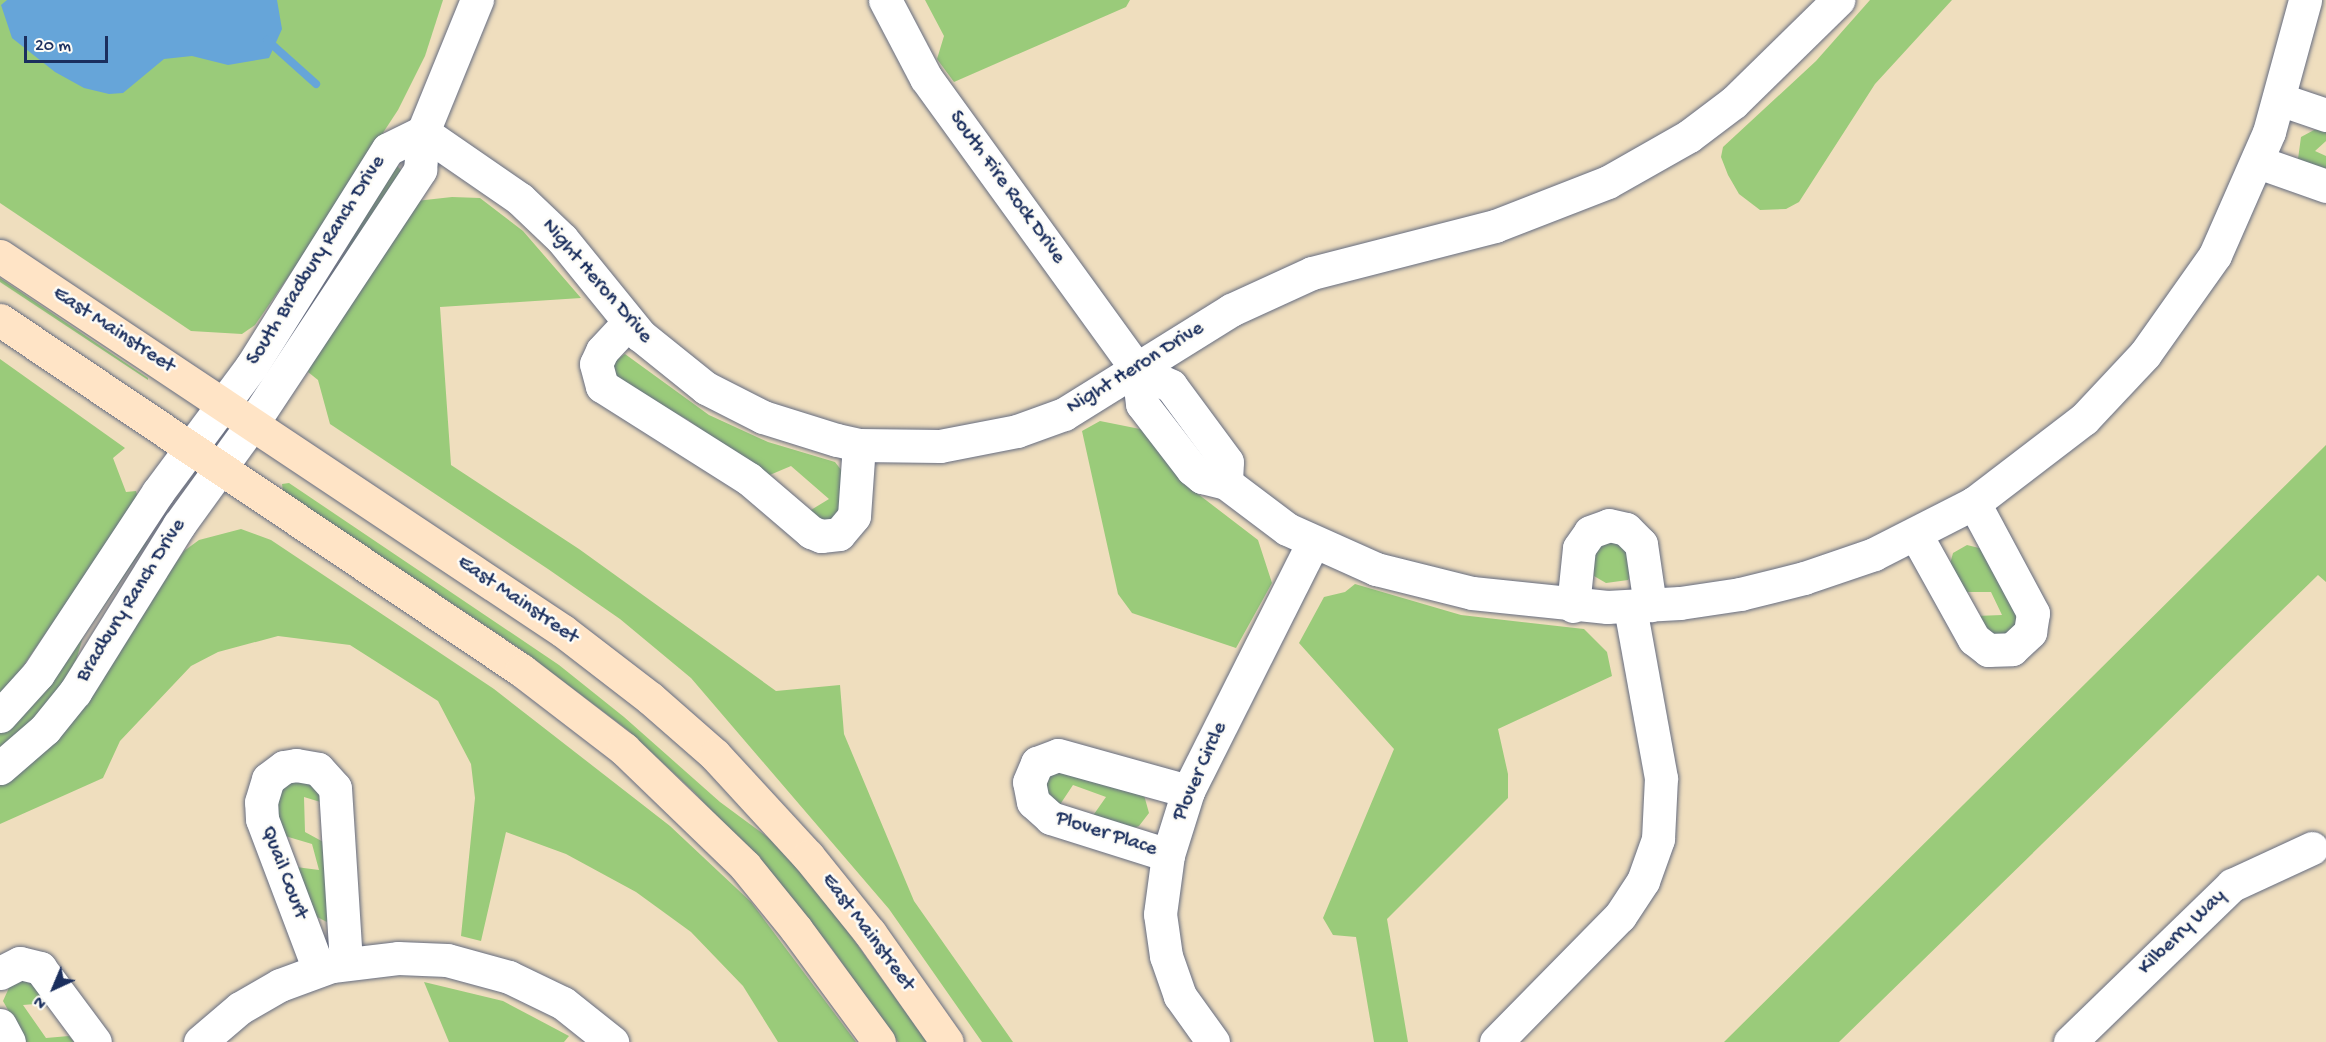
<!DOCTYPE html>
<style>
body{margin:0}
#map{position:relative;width:2326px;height:1042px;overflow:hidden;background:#efdebe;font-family:"Gochi Hand",sans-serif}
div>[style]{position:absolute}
.green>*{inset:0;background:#9acb7a}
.water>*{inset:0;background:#66a5d9}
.stream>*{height:8px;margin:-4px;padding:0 4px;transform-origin:4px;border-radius:4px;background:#66a5d9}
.roads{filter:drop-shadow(0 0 2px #656c80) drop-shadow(0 0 2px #656c80)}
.minor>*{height:33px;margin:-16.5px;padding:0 16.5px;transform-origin:16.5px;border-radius:16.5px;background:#fff}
.tertiary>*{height:33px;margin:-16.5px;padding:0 16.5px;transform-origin:16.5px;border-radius:16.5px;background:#fff}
.secondary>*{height:33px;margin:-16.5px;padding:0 16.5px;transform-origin:16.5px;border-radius:16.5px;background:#ffe4c6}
span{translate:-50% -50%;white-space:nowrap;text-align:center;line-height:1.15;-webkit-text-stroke:5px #fdfcf7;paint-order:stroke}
.street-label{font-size:21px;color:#1b2f5e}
.north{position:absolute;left:24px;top:958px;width:60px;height:60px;-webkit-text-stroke:4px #fdfcf7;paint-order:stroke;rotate:224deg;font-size:16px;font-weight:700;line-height:24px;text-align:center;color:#1b2f5e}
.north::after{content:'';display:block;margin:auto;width:21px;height:27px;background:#1b2f5e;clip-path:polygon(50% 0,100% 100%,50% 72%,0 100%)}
.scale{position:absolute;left:24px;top:36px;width:84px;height:27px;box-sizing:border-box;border:3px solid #1b2f5e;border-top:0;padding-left:8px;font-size:18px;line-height:21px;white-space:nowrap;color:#1b2f5e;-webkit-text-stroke:4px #fdfcf7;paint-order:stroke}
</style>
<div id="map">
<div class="green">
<div style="clip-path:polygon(0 0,443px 0,425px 56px,398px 110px,291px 273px,255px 325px,242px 334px,191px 331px,0 203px)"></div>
<div style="clip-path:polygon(925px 0,1130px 0,1126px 7px,954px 82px,937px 59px,944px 36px)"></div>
<div style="clip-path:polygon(1870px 0,1952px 0,1875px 84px,1799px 202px,1786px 209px,1760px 210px,1739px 194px,1728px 175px,1721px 157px,1723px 147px,1816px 61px)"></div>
<div style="clip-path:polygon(2314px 130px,2326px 130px,2326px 141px,2315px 151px,2326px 156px,2326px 172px,2298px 159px,2301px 137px)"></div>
<div style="clip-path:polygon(396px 165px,402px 171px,284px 348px,346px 251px,361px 213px)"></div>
<div style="clip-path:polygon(452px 197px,480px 198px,523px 231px,581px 298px,440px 307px,451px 465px,579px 549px,776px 691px,840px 685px,844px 734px,914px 901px,1013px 1042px,982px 1042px,889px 909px,691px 678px,620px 619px,548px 569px,330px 424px,318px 380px,308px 372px,312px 359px,416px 201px)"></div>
<div style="clip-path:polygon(0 278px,148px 378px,148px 380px,0 282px)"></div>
<div style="clip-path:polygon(625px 354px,709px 415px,768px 442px,835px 462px,842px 471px,845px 499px,832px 523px,806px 513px,829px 499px,791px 466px,765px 477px,688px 420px,614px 379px,611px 364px)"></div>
<div style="clip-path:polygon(0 359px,125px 448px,113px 458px,126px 492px,136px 491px,138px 498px,0 700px)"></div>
<div style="clip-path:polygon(1100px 421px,1145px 430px,1198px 494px,1258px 540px,1272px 583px,1236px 648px,1132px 613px,1118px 594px,1082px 431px)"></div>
<div style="clip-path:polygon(2326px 445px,2326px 582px,2318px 575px,1839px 1042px,1724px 1042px)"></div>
<div style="clip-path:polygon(289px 483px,559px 665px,624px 717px,720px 802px,770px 839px,823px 897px,927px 1042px,898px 1042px,830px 946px,777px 881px,694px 792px,629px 731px,522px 650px,283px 491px,282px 484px)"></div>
<div style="clip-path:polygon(241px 529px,271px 540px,494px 689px,670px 826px,751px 902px,856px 1042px,778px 1042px,743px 986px,691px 932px,636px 892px,566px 854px,506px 832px,481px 941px,461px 936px,475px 798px,471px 764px,438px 701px,350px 645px,278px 636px,218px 652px,191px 666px,120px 741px,103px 778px,0 824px,0 781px,136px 620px,184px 551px,199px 540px)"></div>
<div style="clip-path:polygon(142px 537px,148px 541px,83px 637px,69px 684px,0 753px,0 726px)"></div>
<div style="clip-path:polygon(1601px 541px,1627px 544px,1631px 575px,1628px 580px,1606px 583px,1594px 576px,1591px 559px)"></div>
<div style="clip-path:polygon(1967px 545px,1983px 549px,2019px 616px,2010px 634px,1992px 637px,1976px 616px,2002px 615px,1991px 592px,1962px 592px,1950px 564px,1953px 553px)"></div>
<div style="clip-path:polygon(1355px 584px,1461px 615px,1584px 629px,1607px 652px,1612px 676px,1498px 729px,1508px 774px,1508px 798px,1387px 919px,1408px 1042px,1374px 1042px,1356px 937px,1333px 935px,1323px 918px,1394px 749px,1299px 643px,1324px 597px,1345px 592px)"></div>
<div style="clip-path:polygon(1050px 769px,1144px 795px,1149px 813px,1139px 826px,1131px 829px,1092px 817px,1106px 797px,1073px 785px,1059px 806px,1045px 799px,1045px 774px)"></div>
<div style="clip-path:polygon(291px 779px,315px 785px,327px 804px,304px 797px,305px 832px,327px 844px,330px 919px,327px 922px,315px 916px,296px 867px,319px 870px,312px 844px,285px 836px,274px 812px,281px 787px)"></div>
<div style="clip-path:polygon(33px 979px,46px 1003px,23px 1005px,46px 1038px,69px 1036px,74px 1042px,26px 1042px,3px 1001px,12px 981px)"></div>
<div style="clip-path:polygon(424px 982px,503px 1001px,569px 1036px,564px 1042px,449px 1042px)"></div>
</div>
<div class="water">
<div style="clip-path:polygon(7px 0,277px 0,282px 29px,269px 58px,228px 65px,192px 56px,164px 59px,123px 93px,109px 94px,84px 88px,55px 72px,12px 38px,1px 5px)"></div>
</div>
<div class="stream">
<div style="left:267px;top:40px;width:66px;rotate:41.9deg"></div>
</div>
<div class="roads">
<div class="minor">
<div style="left:885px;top:0;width:88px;rotate:62.3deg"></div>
<div style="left:926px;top:78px;width:362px;rotate:54.1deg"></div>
<div style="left:1138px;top:371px;width:33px;rotate:83deg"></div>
<div style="left:1142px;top:404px;width:82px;rotate:52.4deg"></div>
<div style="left:1192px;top:469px;width:13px;rotate:39deg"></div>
<div style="left:1202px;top:477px;width:25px;rotate:14deg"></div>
<div style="left:1226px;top:483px;width:76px;rotate:37deg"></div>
<div style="left:1287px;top:529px;width:98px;rotate:24.2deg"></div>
<div style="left:1376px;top:569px;width:99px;rotate:14deg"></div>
<div style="left:1472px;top:593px;width:136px;rotate:5.9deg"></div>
<div style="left:1607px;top:607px;width:73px;rotate:-3.1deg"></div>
<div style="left:1680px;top:603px;width:61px;rotate:-8.5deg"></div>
<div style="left:1740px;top:594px;width:66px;rotate:-14deg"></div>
<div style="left:1804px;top:578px;width:74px;rotate:-18.9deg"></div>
<div style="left:1874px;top:554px;width:112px;rotate:-27deg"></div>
<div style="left:1974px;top:503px;width:138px;rotate:-37.4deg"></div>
<div style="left:2084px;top:419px;width:89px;rotate:-46.8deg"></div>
<div style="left:2145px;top:354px;width:121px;rotate:-54.7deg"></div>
<div style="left:2215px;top:255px;width:134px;rotate:-66.3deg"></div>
<div style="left:2269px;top:132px;width:137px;rotate:-74.7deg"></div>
<div style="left:2279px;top:99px;width:50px;rotate:18.8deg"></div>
<div style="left:2258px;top:162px;width:72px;rotate:19.4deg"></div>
<div style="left:628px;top:323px;width:38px;rotate:133deg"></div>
<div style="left:602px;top:351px;width:14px;rotate:115deg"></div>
<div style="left:596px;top:364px;width:23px;rotate:75deg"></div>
<div style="left:602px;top:386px;width:174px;rotate:32.3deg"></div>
<div style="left:749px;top:479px;width:82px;rotate:40.5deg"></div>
<div style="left:811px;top:532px;width:11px;rotate:22deg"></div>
<div style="left:821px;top:536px;width:18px;rotate:-6deg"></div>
<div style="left:839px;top:534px;width:23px;rotate:-50deg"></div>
<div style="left:854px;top:516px;width:71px;rotate:-86deg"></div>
<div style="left:1138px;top:371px;width:36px;rotate:24deg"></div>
<div style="left:1171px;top:386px;width:94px;rotate:53.6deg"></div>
<div style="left:1227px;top:462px;width:21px;rotate:93deg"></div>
<div style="left:1916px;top:535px;width:119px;rotate:60.9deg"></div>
<div style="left:1974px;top:639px;width:18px;rotate:38deg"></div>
<div style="left:1988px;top:650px;width:24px;rotate:-2deg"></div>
<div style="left:2012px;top:649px;width:25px;rotate:-43deg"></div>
<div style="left:2030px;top:632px;width:19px;rotate:-81deg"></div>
<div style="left:2033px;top:613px;width:125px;rotate:-118.2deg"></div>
<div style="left:1573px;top:606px;width:58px;rotate:-84.1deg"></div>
<div style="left:1579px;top:548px;width:19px;rotate:-55deg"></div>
<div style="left:1590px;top:532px;width:20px;rotate:-20deg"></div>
<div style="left:1609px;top:525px;width:17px;rotate:13deg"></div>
<div style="left:1626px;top:529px;width:21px;rotate:45deg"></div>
<div style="left:1641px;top:544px;width:62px;rotate:81.6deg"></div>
<div style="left:1168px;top:855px;width:123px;rotate:-162.5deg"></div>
<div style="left:1051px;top:818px;width:24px;rotate:-138deg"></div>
<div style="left:1033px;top:802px;width:20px;rotate:-101deg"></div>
<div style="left:1029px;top:782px;width:21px;rotate:-67deg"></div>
<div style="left:1037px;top:763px;width:22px;rotate:-21deg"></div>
<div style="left:1058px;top:755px;width:135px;rotate:15.5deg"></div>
<div style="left:319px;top:970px;width:161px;rotate:-110.7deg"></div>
<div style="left:262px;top:819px;width:17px;rotate:-93deg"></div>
<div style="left:261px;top:802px;width:24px;rotate:-73deg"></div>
<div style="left:268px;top:779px;width:20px;rotate:-37deg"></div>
<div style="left:284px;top:767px;width:12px;rotate:-9deg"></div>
<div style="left:296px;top:765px;width:22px;rotate:10deg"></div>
<div style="left:318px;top:769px;width:25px;rotate:48deg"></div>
<div style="left:335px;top:788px;width:175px;rotate:86.4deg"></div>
<div style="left:0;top:973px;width:22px;rotate:-27deg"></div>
<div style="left:20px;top:963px;width:21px;rotate:14deg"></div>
<div style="left:40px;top:968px;width:92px;rotate:53.4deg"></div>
<div style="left:0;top:1025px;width:19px;rotate:62deg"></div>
<div style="left:200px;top:1042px;width:52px;rotate:-40.4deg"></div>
<div style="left:240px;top:1008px;width:46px;rotate:-29.9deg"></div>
<div style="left:280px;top:985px;width:55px;rotate:-20.1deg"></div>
<div style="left:332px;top:966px;width:66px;rotate:-6.9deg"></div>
<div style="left:398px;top:958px;width:49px;rotate:2.3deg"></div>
<div style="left:447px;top:960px;width:64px;rotate:15.3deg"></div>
<div style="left:509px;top:977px;width:60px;rotate:25.7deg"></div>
<div style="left:563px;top:1003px;width:63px;rotate:38.5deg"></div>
<div style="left:1213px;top:1042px;width:57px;rotate:-125.7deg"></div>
<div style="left:1180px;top:996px;width:42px;rotate:-109.3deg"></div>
<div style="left:1166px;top:956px;width:42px;rotate:-98.1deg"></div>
<div style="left:1160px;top:914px;width:60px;rotate:-82.3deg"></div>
<div style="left:1168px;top:855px;width:67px;rotate:-72.6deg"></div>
<div style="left:1188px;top:791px;width:278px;rotate:-63.3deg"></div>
<div style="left:1496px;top:1042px;width:177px;rotate:-45.5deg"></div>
<div style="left:1620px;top:916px;width:42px;rotate:-56.7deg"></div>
<div style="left:1643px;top:881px;width:45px;rotate:-70.3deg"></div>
<div style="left:1658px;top:839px;width:61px;rotate:-87.2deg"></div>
<div style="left:1661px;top:778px;width:174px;rotate:-100.3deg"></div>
<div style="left:2070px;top:1042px;width:226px;rotate:-44.1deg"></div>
<div style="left:2232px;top:885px;width:88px;rotate:-24.8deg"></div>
</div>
<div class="tertiary">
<div style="left:423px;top:132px;width:118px;rotate:34.6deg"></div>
<div style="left:520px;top:199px;width:58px;rotate:43.6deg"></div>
<div style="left:562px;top:239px;width:124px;rotate:50.9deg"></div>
<div style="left:640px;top:335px;width:85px;rotate:38.8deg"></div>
<div style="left:706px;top:388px;width:64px;rotate:27deg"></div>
<div style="left:763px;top:417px;width:77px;rotate:17.3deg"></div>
<div style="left:837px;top:440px;width:23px;rotate:13deg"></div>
<div style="left:859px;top:445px;width:81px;rotate:0.7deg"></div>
<div style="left:940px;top:446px;width:78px;rotate:-11deg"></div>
<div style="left:1017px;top:431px;width:50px;rotate:-19.9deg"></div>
<div style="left:1064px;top:414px;width:197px;rotate:-31.9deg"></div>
<div style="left:1231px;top:310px;width:89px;rotate:-24.6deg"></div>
<div style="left:1312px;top:273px;width:189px;rotate:-14.4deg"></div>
<div style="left:1495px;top:226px;width:121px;rotate:-21.3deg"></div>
<div style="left:1608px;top:182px;width:93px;rotate:-29.6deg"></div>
<div style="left:1689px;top:136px;width:56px;rotate:-37.1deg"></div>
<div style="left:1734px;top:102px;width:146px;rotate:-44.4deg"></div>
<div style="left:0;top:716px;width:57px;rotate:-47.9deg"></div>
<div style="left:38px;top:674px;width:218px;rotate:-56.6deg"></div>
<div style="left:158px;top:492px;width:156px;rotate:-53.4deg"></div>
<div style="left:251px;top:367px;width:257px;rotate:-57.9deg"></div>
<div style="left:388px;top:149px;width:39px;rotate:-26deg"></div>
<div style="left:0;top:768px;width:60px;rotate:-40.9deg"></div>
<div style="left:45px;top:729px;width:48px;rotate:-51deg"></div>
<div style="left:75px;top:692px;width:197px;rotate:-58.1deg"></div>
<div style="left:179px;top:525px;width:125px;rotate:-54.1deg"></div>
<div style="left:252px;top:424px;width:305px;rotate:-56.5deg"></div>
<div style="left:420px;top:170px;width:38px;rotate:-85deg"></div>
<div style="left:423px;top:132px;width:143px;rotate:-67.8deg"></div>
</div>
<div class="secondary">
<div style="left:0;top:256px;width:676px;rotate:33.67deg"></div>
<div style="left:563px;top:631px;width:110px;rotate:37.6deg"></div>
<div style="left:650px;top:698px;width:86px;rotate:41.2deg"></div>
<div style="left:715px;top:755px;width:137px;rotate:47.4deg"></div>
<div style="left:808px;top:856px;width:99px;rotate:51.2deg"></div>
<div style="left:870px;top:933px;width:133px;rotate:54.8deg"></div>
<div style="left:0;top:320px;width:628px;rotate:33.89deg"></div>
<div style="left:521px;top:670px;width:130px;rotate:37.5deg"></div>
<div style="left:624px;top:749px;width:168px;rotate:44deg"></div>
<div style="left:745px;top:866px;width:81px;rotate:51deg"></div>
<div style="left:796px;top:929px;width:140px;rotate:53.7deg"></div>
</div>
</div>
<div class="street-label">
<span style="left:1006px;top:188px;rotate:54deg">South Fire Rock Drive</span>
<span style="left:317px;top:261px;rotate:-58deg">South Bradbury Ranch Drive</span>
<span style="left:596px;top:282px;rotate:49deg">Night Heron Drive</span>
<span style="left:113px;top:331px;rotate:33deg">East Mainstreet</span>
<span style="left:1136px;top:369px;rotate:-32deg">Night Heron Drive</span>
<span style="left:132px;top:601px;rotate:-58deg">Bradbury Ranch Drive</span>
<span style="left:517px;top:601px;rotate:34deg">East Mainstreet</span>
<span style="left:1201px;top:772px;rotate:-66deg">Plover Circle</span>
<span style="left:1106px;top:835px;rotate:18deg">Plover Place</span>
<span style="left:283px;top:873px;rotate:69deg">Quail Court</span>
<span style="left:867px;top:933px;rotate:53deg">East Mainstreet</span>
<span style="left:2183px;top:933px;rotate:-44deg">Kilberry Way</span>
</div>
<div class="north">N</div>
<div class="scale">20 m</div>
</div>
